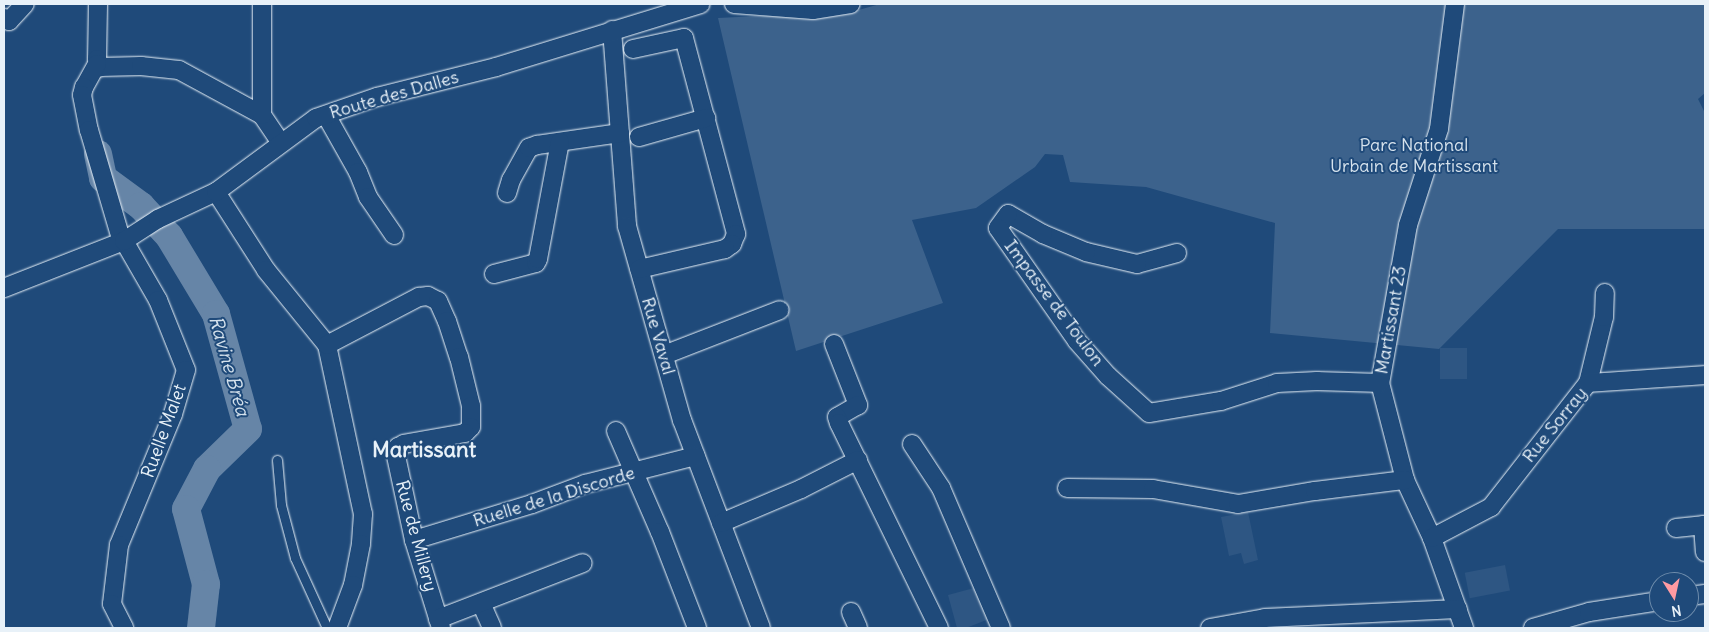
<!DOCTYPE html>
<meta charset="utf-8">
<style>
body{margin:0}
#map{position:relative;width:1709px;height:632px;overflow:hidden;background:#1f4a7a;font-family:Delius,sans-serif}
div>[style]{position:absolute}
.built>*{inset:0;background:#2e5683;transform-origin:0 0}
.green>*{inset:0;background:#3c628c}
.river>*{height:28px;margin:-14px;padding:0 14px;transform-origin:14px;border-radius:14px;background:#6685a7}
.roads{filter:drop-shadow(0 0 1px #e8f1f8) drop-shadow(0 0 1px #e8f1f8)}
.lane>*{height:9px;margin:-4.5px;padding:0 4.5px;transform-origin:4.5px;border-radius:4.5px;background:#1f4a7a}
.street>*{height:18px;margin:-9px;padding:0 9px;transform-origin:9px;border-radius:9px;background:#1f4a7a}
span{translate:-50% -50%;white-space:nowrap;text-align:center;line-height:1.15;-webkit-text-stroke:4px #1f4a7a;paint-order:stroke}
.street-label{font-size:18px;color:#e8f1f8}
.park-label{font-size:18px;color:#d7e3ed}
.water-label{font-size:19px;color:#d4e1ec;font-style:italic}
.district-label{font-size:22px;color:#e8f1f8;font-weight:700}
.frame{position:absolute;inset:0;border:5px solid #e8f1f8;pointer-events:none}
.north{position:absolute;left:1649px;top:572px;width:50px;height:50px;box-sizing:border-box;background:#1f4a7a;border:1px solid #6f8dac;border-radius:50%;rotate:170deg;font-size:14px;font-weight:700;line-height:20px;text-align:center;color:#e8f1f8}
.north::after{content:'';display:block;margin:auto;width:18px;height:22px;background:#ff9aa2;clip-path:polygon(50% 0,100% 100%,50% 72%,0 100%)}
</style>
<div id="map">
<div class="built">
<div style="left:1467px;top:348px;width:31px;height:27px;rotate:90deg"></div>
<div style="clip-path:polygon(1248px 512px,1258px 560px,1244px 564px,1241px 553px,1229px 556px,1221px 517px)"></div>
<div style="left:1505px;top:565px;width:26px;height:41px;rotate:79deg"></div>
<div style="clip-path:polygon(974px 588px,989px 619px,966px 628px,957px 628px,948px 595px)"></div>
</div>
<div class="green">
<div style="clip-path:polygon(880px 4px,1705px 4px,1705px 93px,1698px 99px,1705px 113px,1705px 229px,1558px 229px,1439px 349px,1270px 333px,1275px 223px,1146px 187px,1070px 182px,1063px 155px,1045px 154px,1035px 167px,976px 208px,912px 220px,943px 303px,796px 351px,718px 18px,855px 11px)"></div>
</div>
<div class="river">
<div style="left:98px;top:154px;width:25px;rotate:78deg"></div>
<div style="left:103px;top:178px;width:47px;rotate:36.4deg"></div>
<div style="left:141px;top:206px;width:41px;rotate:47deg"></div>
<div style="left:169px;top:236px;width:91px;rotate:58.9deg"></div>
<div style="left:216px;top:314px;width:119px;rotate:74.5deg"></div>
<div style="left:248px;top:429px;width:57px;rotate:135.7deg"></div>
<div style="left:207px;top:469px;width:45px;rotate:117.7deg"></div>
<div style="left:186px;top:509px;width:78px;rotate:75.1deg"></div>
<div style="left:206px;top:584px;width:44px;rotate:96.5deg"></div>
</div>
<div class="roads">
<div class="lane">
<div style="left:277px;top:460px;width:45px;rotate:84.9deg"></div>
<div style="left:281px;top:505px;width:55px;rotate:75.2deg"></div>
<div style="left:295px;top:558px;width:77px;rotate:65.4deg"></div>
</div>
<div class="street">
<div style="left:98px;top:4px;width:55px;rotate:91deg"></div>
<div style="left:97px;top:59px;width:9px;rotate:69deg"></div>
<div style="left:100px;top:67px;width:41px;rotate:-1.4deg"></div>
<div style="left:141px;top:66px;width:38px;rotate:6deg"></div>
<div style="left:179px;top:70px;width:94px;rotate:28.5deg"></div>
<div style="left:262px;top:115px;width:32px;rotate:56deg"></div>
<div style="left:262px;top:4px;width:111px;rotate:90deg"></div>
<div style="left:734px;top:4px;width:79px;rotate:4.3deg"></div>
<div style="left:813px;top:10px;width:38px;rotate:-9deg"></div>
<div style="left:1455px;top:4px;width:126px;rotate:97.3deg"></div>
<div style="left:1439px;top:129px;width:101px;rotate:107.9deg"></div>
<div style="left:1408px;top:225px;width:160px;rotate:100deg"></div>
<div style="left:1380px;top:383px;width:100px;rotate:75.5deg"></div>
<div style="left:1405px;top:480px;width:64px;rotate:65deg"></div>
<div style="left:1432px;top:538px;width:96px;rotate:70.4deg"></div>
<div style="left:4px;top:18px;width:6px;rotate:31deg"></div>
<div style="left:9px;top:21px;width:23px;rotate:-47deg"></div>
<div style="left:612px;top:30px;width:197px;rotate:85.6deg"></div>
<div style="left:627px;top:226px;width:202px;rotate:74.2deg"></div>
<div style="left:682px;top:420px;width:222px;rotate:69.2deg"></div>
<div style="left:633px;top:49px;width:52px;rotate:-12.2deg"></div>
<div style="left:684px;top:38px;width:203px;rotate:75.1deg"></div>
<div style="left:736px;top:234px;width:11px;rotate:112deg"></div>
<div style="left:732px;top:244px;width:9px;rotate:144deg"></div>
<div style="left:725px;top:249px;width:88px;rotate:166.9deg"></div>
<div style="left:97px;top:64px;width:26px;rotate:119deg"></div>
<div style="left:84px;top:87px;width:8px;rotate:104deg"></div>
<div style="left:82px;top:95px;width:36px;rotate:79deg"></div>
<div style="left:89px;top:130px;width:117px;rotate:73.6deg"></div>
<div style="left:326px;top:115px;width:65px;rotate:60.7deg"></div>
<div style="left:358px;top:172px;width:27px;rotate:68deg"></div>
<div style="left:368px;top:197px;width:46px;rotate:55.6deg"></div>
<div style="left:639px;top:137px;width:70px;rotate:-15.8deg"></div>
<div style="left:216px;top:192px;width:93px;rotate:57.3deg"></div>
<div style="left:266px;top:270px;width:97px;rotate:50.9deg"></div>
<div style="left:327px;top:345px;width:173px;rotate:78deg"></div>
<div style="left:363px;top:514px;width:30px;rotate:94deg"></div>
<div style="left:361px;top:544px;width:42px;rotate:101deg"></div>
<div style="left:353px;top:585px;width:46px;rotate:110.4deg"></div>
<div style="left:507px;top:193px;width:14px;rotate:-73deg"></div>
<div style="left:511px;top:180px;width:37px;rotate:-61deg"></div>
<div style="left:529px;top:148px;width:9px;rotate:-21deg"></div>
<div style="left:537px;top:145px;width:84px;rotate:-8.2deg"></div>
<div style="left:124px;top:241px;width:68px;rotate:60deg"></div>
<div style="left:158px;top:300px;width:75px;rotate:68.2deg"></div>
<div style="left:186px;top:370px;width:46px;rotate:106.5deg"></div>
<div style="left:173px;top:414px;width:142px;rotate:112.4deg"></div>
<div style="left:119px;top:545px;width:59px;rotate:96.8deg"></div>
<div style="left:112px;top:604px;width:27px;rotate:63deg"></div>
<div style="left:1177px;top:253px;width:41px;rotate:164.6deg"></div>
<div style="left:1137px;top:264px;width:52px;rotate:-166.8deg"></div>
<div style="left:1086px;top:252px;width:47px;rotate:-157.3deg"></div>
<div style="left:1043px;top:234px;width:40px;rotate:-150.3deg"></div>
<div style="left:1008px;top:214px;width:17px;rotate:126deg"></div>
<div style="left:998px;top:228px;width:138px;rotate:55deg"></div>
<div style="left:1077px;top:341px;width:47px;rotate:48.5deg"></div>
<div style="left:1108px;top:376px;width:55px;rotate:42.1deg"></div>
<div style="left:1149px;top:413px;width:73px;rotate:-9.5deg"></div>
<div style="left:1221px;top:401px;width:59px;rotate:-17.8deg"></div>
<div style="left:1277px;top:383px;width:40px;rotate:-2.9deg"></div>
<div style="left:1317px;top:381px;width:63px;rotate:1.8deg"></div>
<div style="left:494px;top:274px;width:43px;rotate:-14.7deg"></div>
<div style="left:536px;top:263px;width:4px;rotate:-63deg"></div>
<div style="left:538px;top:259px;width:119px;rotate:-79.4deg"></div>
<div style="left:4px;top:288px;width:129px;rotate:-21.4deg"></div>
<div style="left:124px;top:241px;width:40px;rotate:-32.9deg"></div>
<div style="left:158px;top:219px;width:64px;rotate:-25deg"></div>
<div style="left:216px;top:192px;width:124px;rotate:-36.5deg"></div>
<div style="left:316px;top:118px;width:65px;rotate:-19deg"></div>
<div style="left:377px;top:97px;width:123px;rotate:-14.1deg"></div>
<div style="left:496px;top:67px;width:214px;rotate:-17.1deg"></div>
<div style="left:834px;top:344px;width:66px;rotate:68.5deg"></div>
<div style="left:858px;top:405px;width:24px;rotate:150deg"></div>
<div style="left:837px;top:417px;width:6px;rotate:72deg"></div>
<div style="left:839px;top:423px;width:228px;rotate:64deg"></div>
<div style="left:327px;top:345px;width:104px;rotate:-27.6deg"></div>
<div style="left:419px;top:297px;width:9px;rotate:-6deg"></div>
<div style="left:428px;top:296px;width:11px;rotate:27deg"></div>
<div style="left:438px;top:301px;width:22px;rotate:66deg"></div>
<div style="left:447px;top:321px;width:38px;rotate:72deg"></div>
<div style="left:459px;top:357px;width:50px;rotate:76.2deg"></div>
<div style="left:471px;top:406px;width:21px;rotate:90deg"></div>
<div style="left:471px;top:427px;width:8px;rotate:135deg"></div>
<div style="left:465px;top:433px;width:62px;rotate:169.8deg"></div>
<div style="left:404px;top:444px;width:7px;rotate:153deg"></div>
<div style="left:398px;top:447px;width:9px;rotate:103deg"></div>
<div style="left:396px;top:456px;width:86px;rotate:77.9deg"></div>
<div style="left:414px;top:540px;width:92px;rotate:72.9deg"></div>
<div style="left:664px;top:355px;width:124px;rotate:-21.2deg"></div>
<div style="left:1588px;top:383px;width:68px;rotate:-76.4deg"></div>
<div style="left:1604px;top:317px;width:24px;rotate:-88deg"></div>
<div style="left:616px;top:431px;width:110px;rotate:66.5deg"></div>
<div style="left:660px;top:532px;width:103px;rotate:68.9deg"></div>
<div style="left:912px;top:444px;width:53px;rotate:56.6deg"></div>
<div style="left:941px;top:488px;width:152px;rotate:66.8deg"></div>
<div style="left:1067px;top:488px;width:86px;rotate:0.7deg"></div>
<div style="left:1153px;top:489px;width:86px;rotate:10deg"></div>
<div style="left:1238px;top:504px;width:78px;rotate:-9.6deg"></div>
<div style="left:1315px;top:491px;width:91px;rotate:-7deg"></div>
<div style="left:721px;top:523px;width:87px;rotate:-23deg"></div>
<div style="left:801px;top:489px;width:64px;rotate:-27deg"></div>
<div style="left:1703px;top:525px;width:27px;rotate:86deg"></div>
<div style="left:1676px;top:528px;width:29px;rotate:-6deg"></div>
<div style="left:1432px;top:538px;width:67px;rotate:-27.7deg"></div>
<div style="left:1491px;top:507px;width:157px;rotate:-52deg"></div>
<div style="left:1588px;top:383px;width:117px;rotate:-3.9deg"></div>
<div style="left:414px;top:540px;width:123px;rotate:-17deg"></div>
<div style="left:532px;top:504px;width:57px;rotate:-20.7deg"></div>
<div style="left:585px;top:484px;width:114px;rotate:-14.2deg"></div>
<div style="left:1689px;top:596px;width:16px;rotate:-7deg"></div>
<div style="left:481px;top:603px;width:27px;rotate:66deg"></div>
<div style="left:851px;top:612px;width:17px;rotate:66deg"></div>
<div style="left:438px;top:619px;width:155px;rotate:-21.1deg"></div>
<div style="left:1210px;top:628px;width:56px;rotate:-10.3deg"></div>
<div style="left:1265px;top:618px;width:193px;rotate:-2.7deg"></div>
<div style="left:1533px;top:628px;width:58px;rotate:-15.9deg"></div>
<div style="left:1589px;top:612px;width:71px;rotate:-8.9deg"></div>
</div>
</div>
<div class="street-label">
<span style="left:394px;top:95px;rotate:-16deg">Route des Dalles</span>
<span style="left:1054px;top:303px;rotate:53deg">Impasse de Toulon</span>
<span style="left:1391px;top:320px;rotate:-80deg">Martissant 23</span>
<span style="left:658px;top:336px;rotate:74deg">Rue Vaval</span>
<span style="left:1555px;top:425px;rotate:-51deg">Rue Sorray</span>
<span style="left:164px;top:431px;rotate:-70deg">Ruelle Malet</span>
<span style="left:554px;top:497px;rotate:-17deg">Ruelle de la Discorde</span>
<span style="left:416px;top:536px;rotate:75deg">Rue de Millery</span>
</div>
<div class="park-label">
<span style="left:1414px;top:156px">Parc National<br>Urbain de Martissant</span>
</div>
<div class="water-label">
<span style="left:229px;top:366px;rotate:74deg">Ravine Bréa</span>
</div>
<div class="district-label">
<span style="left:424px;top:450px">Martissant</span>
</div>
<div class="frame"></div>
<div class="north">N</div>
</div>
